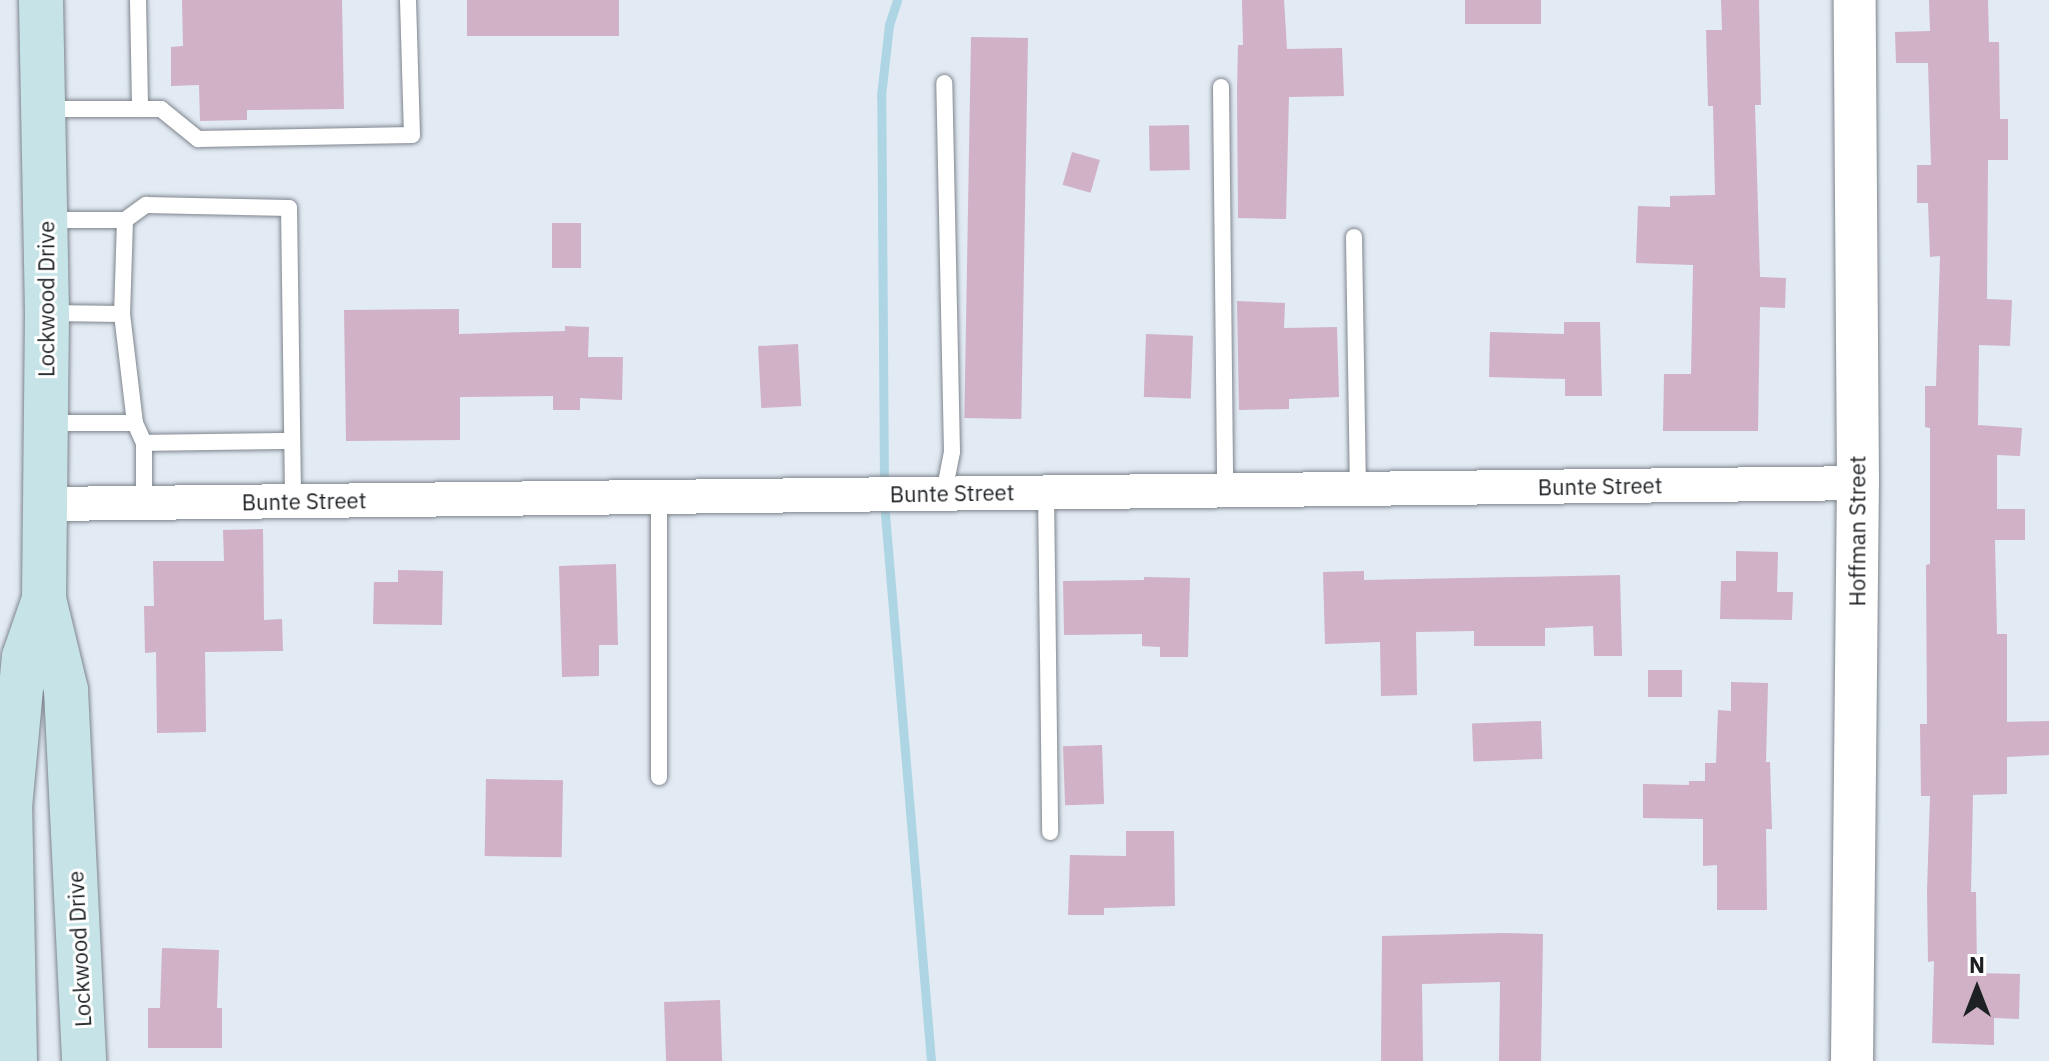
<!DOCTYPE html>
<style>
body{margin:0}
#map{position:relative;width:2049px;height:1061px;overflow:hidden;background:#e2eaf3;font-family:"IBM Plex Sans",sans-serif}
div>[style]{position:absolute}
.stream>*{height:9px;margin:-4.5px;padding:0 4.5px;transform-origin:4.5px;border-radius:4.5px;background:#add5e3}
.building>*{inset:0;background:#d0b1c6;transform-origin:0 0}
.roads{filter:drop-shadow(0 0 2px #7e858d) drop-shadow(0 0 2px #7e858d)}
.service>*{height:16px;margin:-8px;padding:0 8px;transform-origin:8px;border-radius:8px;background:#fff}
.minor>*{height:34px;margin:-17px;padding:0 17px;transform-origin:17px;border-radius:17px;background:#fff}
.tertiary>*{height:42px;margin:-21px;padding:0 21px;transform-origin:21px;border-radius:21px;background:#fff}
.secondary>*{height:44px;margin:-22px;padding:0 22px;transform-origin:22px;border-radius:22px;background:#c6e4e7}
span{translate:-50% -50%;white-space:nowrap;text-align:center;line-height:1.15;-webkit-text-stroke:6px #fff;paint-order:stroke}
.street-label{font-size:22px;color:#1e2124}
.north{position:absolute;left:1937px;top:949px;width:80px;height:80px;-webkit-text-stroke:6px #fff;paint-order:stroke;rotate:0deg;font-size:22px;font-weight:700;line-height:32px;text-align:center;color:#1e2124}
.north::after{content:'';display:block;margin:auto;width:28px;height:36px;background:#1e2124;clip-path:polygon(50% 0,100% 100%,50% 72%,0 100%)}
</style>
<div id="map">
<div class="stream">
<div style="left:884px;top:488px;width:392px;rotate:-90.4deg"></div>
<div style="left:881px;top:96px;width:71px;rotate:-83.6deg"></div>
<div style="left:889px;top:25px;width:26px;rotate:-72deg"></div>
<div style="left:884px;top:502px;width:561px;rotate:85.19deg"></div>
</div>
<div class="building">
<div style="clip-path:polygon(182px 0,342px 0,344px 109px,247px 110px,247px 120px,200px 121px,199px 85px,171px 86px,171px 47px,183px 46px)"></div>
<div style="left:467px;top:0;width:152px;height:36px"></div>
<div style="clip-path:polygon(1242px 0,1284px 0,1287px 49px,1342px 48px,1344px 96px,1289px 97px,1286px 219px,1238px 218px,1237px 90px,1238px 45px,1243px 45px)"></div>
<div style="left:1465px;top:0;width:76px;height:24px"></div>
<div style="clip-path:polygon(1721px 0,1759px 0,1761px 105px,1755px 105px,1760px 277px,1786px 278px,1785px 308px,1760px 307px,1758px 431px,1663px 431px,1664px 374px,1691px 374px,1693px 265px,1636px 263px,1638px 206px,1670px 207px,1670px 196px,1715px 195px,1713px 106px,1708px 106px,1706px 30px,1722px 30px)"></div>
<div style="clip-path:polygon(1929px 0,1988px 0,1989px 42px,1999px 42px,2000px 119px,2008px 119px,2008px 160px,1988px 160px,1987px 299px,2012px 300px,2010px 346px,1979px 345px,1978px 425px,2022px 428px,2020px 456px,1997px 455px,1997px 509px,2025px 509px,2025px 540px,1995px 540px,1997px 634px,2007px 634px,2007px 722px,2049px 721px,2049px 755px,2007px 757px,2007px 794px,1973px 795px,1971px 892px,1976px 892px,1977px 973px,2020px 974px,2019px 1019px,1994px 1018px,1994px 1045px,1932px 1043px,1934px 961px,1928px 962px,1927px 892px,1930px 796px,1921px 796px,1920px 724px,1927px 724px,1926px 565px,1930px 564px,1930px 428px,1925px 427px,1925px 386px,1936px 386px,1940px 256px,1930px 257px,1928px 203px,1917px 203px,1917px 165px,1931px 165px,1928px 63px,1896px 63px,1895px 32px,1930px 31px)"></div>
<div style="left:971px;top:37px;width:57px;height:381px;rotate:1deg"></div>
<div style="left:1189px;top:125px;width:45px;height:40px;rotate:89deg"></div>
<div style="left:1072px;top:152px;width:29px;height:34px;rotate:16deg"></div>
<div style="left:552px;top:223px;width:29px;height:45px"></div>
<div style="clip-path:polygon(1237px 301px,1285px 303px,1284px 328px,1337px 327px,1339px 397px,1289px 399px,1289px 409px,1239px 410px)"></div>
<div style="clip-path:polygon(459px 309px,459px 334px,565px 331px,565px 326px,589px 327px,588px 357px,623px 357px,622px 400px,580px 398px,580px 410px,553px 410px,553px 396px,460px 397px,460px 440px,346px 441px,344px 310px)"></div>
<div style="clip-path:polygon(1564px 322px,1600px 322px,1602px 396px,1565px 396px,1565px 379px,1489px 377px,1490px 332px,1564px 334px)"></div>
<div style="left:1146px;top:334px;width:47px;height:63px;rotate:2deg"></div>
<div style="left:798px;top:344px;width:62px;height:40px;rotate:87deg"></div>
<div style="clip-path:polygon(263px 529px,264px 620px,282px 619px,283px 651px,205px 652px,206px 732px,157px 733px,156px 652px,145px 653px,144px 606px,154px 606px,153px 561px,224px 561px,223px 530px)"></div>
<div style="clip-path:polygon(1736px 551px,1778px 552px,1777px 592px,1793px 592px,1792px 620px,1720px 619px,1721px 581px,1736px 581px)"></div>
<div style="clip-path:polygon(616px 564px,618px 645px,599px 645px,599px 676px,562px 677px,559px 566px)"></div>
<div style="clip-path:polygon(398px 570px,443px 571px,442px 625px,373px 624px,374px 582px,398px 582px)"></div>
<div style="clip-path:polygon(1364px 571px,1364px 580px,1620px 575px,1622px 656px,1594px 656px,1593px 626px,1545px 628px,1545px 646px,1474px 646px,1474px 631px,1416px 632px,1417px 695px,1381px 696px,1380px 642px,1325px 644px,1323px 572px)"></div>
<div style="clip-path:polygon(1144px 577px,1190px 578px,1188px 657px,1160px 657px,1160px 647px,1142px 646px,1142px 634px,1064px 635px,1063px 581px,1144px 580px)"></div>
<div style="left:1648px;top:670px;width:34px;height:27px"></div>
<div style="clip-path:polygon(1731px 682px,1768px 683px,1766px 762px,1770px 762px,1772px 829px,1766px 829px,1767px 910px,1717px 910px,1717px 865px,1703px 866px,1703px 819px,1643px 818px,1643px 784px,1689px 785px,1689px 781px,1705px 781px,1705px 763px,1716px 763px,1718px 710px,1731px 711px)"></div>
<div style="left:1541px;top:721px;width:38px;height:69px;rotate:88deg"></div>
<div style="left:1102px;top:745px;width:59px;height:39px;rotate:88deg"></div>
<div style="left:486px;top:779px;width:77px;height:77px;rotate:1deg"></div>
<div style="clip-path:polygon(1126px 831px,1174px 831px,1175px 906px,1104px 908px,1104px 915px,1068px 915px,1070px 855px,1126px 856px)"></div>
<div style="clip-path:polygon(1501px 933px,1543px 934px,1541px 1061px,1499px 1061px,1500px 982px,1422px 984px,1423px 1061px,1381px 1061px,1382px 936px)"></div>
<div style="clip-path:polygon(162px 948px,219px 950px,217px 1008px,222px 1008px,222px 1048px,148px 1048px,148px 1008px,160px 1008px)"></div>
<div style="left:720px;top:1000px;width:61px;height:56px;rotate:88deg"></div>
</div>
<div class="roads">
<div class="service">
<div style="left:138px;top:0;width:109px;rotate:88.9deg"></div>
<div style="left:1221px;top:87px;width:403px;rotate:89.4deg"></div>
<div style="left:45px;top:109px;width:116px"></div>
<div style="left:161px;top:109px;width:48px;rotate:39deg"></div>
<div style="left:198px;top:139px;width:214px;rotate:-1.1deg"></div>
<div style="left:412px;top:135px;width:135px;rotate:-91.7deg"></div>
<div style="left:49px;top:220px;width:76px"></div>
<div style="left:125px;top:220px;width:26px;rotate:-36deg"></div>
<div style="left:146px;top:205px;width:143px;rotate:1.2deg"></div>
<div style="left:289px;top:208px;width:293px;rotate:89.2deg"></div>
<div style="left:125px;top:220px;width:94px;rotate:91.8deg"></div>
<div style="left:122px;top:314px;width:110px;rotate:83.2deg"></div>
<div style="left:135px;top:423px;width:22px;rotate:66deg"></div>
<div style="left:144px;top:443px;width:60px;rotate:90deg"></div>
<div style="left:1354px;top:237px;width:252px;rotate:89.1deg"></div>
<div style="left:49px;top:313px;width:73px;rotate:0.8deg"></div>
<div style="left:48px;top:423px;width:87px"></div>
<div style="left:144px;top:443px;width:148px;rotate:-0.8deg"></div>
<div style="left:1046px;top:492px;width:340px;rotate:89.3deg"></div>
<div style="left:944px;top:493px;width:42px;rotate:-79deg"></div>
<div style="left:952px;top:452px;width:369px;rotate:-91.2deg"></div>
<div style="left:659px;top:497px;width:280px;rotate:90deg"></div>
</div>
<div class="minor">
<div style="left:46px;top:504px;width:1812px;rotate:-0.66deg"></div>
</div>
<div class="tertiary">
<div style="left:1852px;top:1061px;width:578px;rotate:-89.41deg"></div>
<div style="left:1858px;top:483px;width:483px;rotate:-90.4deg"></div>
</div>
<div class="secondary">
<div style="left:41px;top:0;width:313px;rotate:88.9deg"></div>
<div style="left:47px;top:313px;width:286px;rotate:90.6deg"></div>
<div style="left:44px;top:599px;width:94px;rotate:76.4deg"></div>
<div style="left:66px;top:690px;width:371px;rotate:87.2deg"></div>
<div style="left:15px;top:1061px;width:254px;rotate:-91.1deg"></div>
<div style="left:10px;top:807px;width:151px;rotate:-84.7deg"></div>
<div style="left:24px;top:657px;width:61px;rotate:-71deg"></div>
</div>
</div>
<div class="street-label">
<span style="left:46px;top:299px;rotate:-90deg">Lockwood Drive</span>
<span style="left:1600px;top:486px;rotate:-1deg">Bunte Street</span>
<span style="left:952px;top:493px;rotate:-1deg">Bunte Street</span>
<span style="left:304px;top:501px;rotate:-1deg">Bunte Street</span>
<span style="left:1857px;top:531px;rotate:-90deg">Hoffman Street</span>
<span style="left:79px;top:949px;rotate:-93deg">Lockwood Drive</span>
</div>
<div class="north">N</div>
</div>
